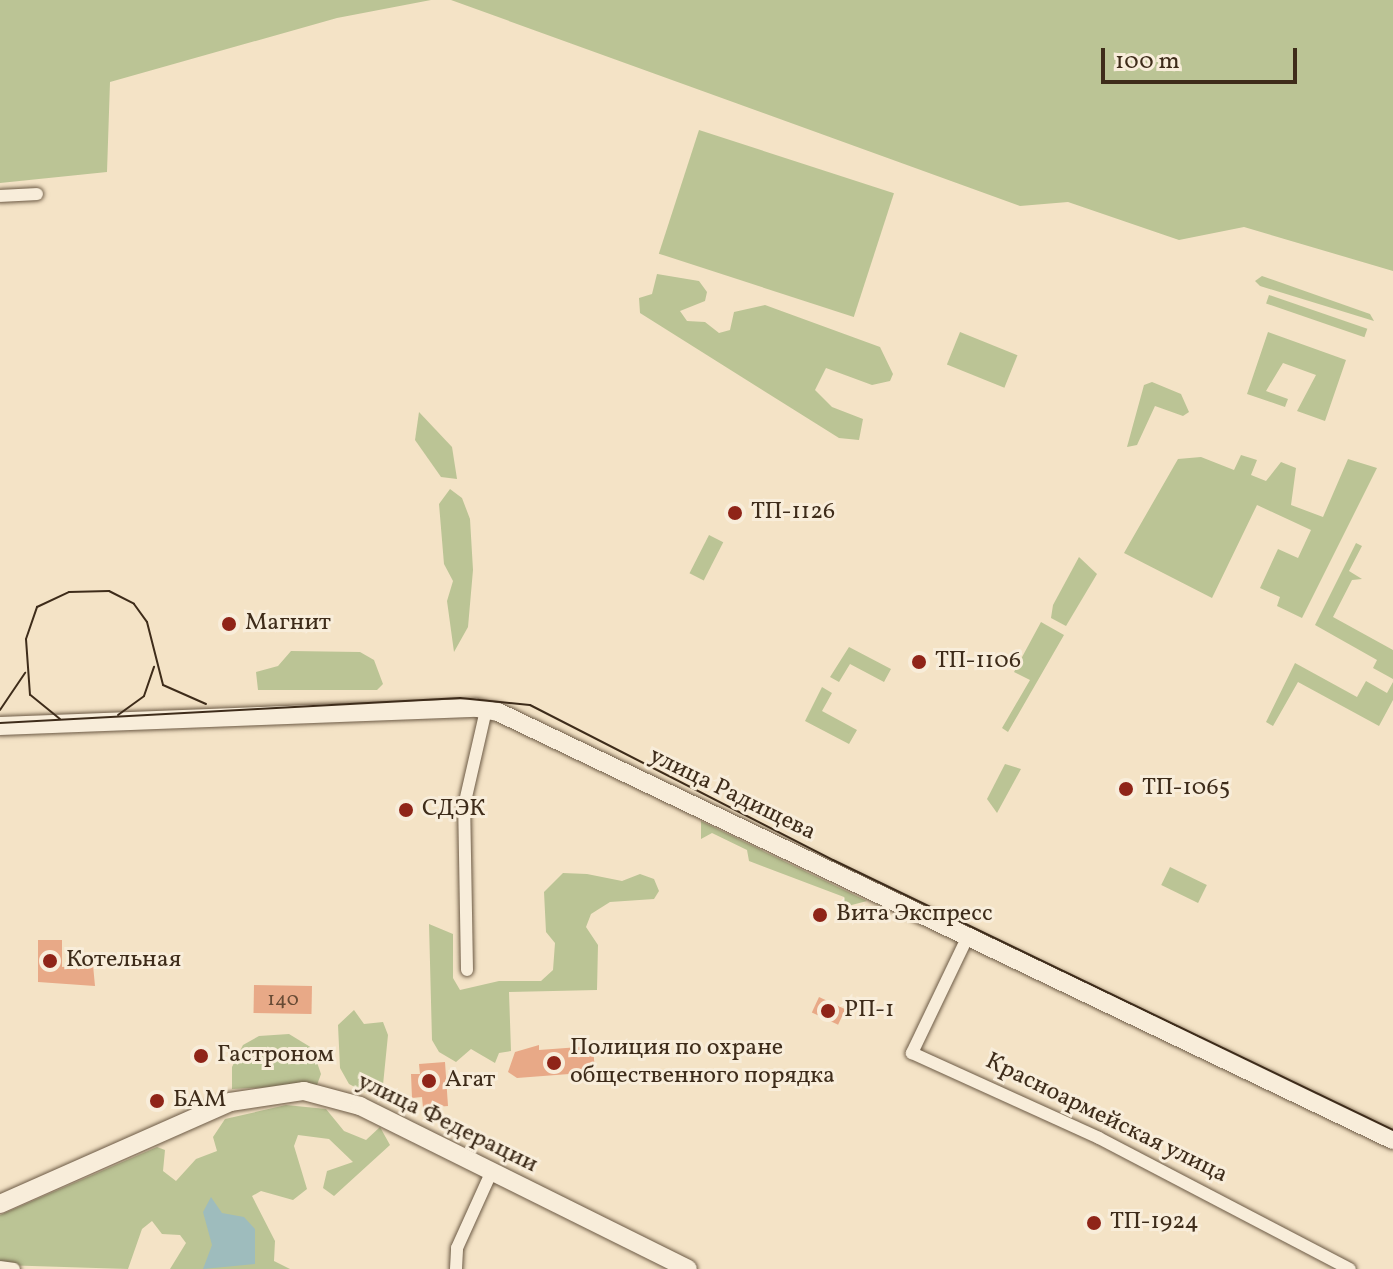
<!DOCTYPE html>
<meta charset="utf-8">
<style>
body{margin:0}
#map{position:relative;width:1393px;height:1269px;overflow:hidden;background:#f4e3c6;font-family:Vollkorn,serif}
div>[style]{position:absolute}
.green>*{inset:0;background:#bbc495;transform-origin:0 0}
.water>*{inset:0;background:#9ebcbd}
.building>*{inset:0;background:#e8a987;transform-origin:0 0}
.roads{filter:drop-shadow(0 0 2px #6c5a45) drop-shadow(0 0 2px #6c5a45)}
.street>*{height:12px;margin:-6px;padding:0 6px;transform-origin:6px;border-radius:6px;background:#f8edda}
.secondary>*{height:18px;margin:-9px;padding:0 9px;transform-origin:9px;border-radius:9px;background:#f8edda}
.tram>*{height:2px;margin:-1px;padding:0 1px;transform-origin:1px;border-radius:1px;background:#3e2c1a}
.dots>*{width:22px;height:22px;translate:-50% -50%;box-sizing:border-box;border:4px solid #f8edda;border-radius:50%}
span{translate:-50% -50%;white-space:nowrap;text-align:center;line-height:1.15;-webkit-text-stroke:6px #f8edda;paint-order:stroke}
.number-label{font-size:20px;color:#684b35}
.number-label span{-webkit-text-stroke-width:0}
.poi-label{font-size:24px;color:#3e2c1a}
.left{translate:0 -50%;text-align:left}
.street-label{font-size:24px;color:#3e2c1a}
.scale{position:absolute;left:1101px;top:48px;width:196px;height:36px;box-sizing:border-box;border:4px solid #3e2c1a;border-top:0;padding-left:10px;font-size:24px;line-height:28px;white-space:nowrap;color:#3e2c1a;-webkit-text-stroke:6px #f8edda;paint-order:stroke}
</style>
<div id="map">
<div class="green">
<div style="clip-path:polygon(0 0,431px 0,337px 18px,110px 82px,107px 172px,0 183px)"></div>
<div style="clip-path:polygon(451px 0,1393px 0,1393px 271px,1244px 227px,1179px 240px,1068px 202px,1020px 206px)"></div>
<div style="left:699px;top:130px;width:205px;height:130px;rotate:18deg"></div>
<div style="clip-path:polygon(657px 274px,699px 281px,707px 292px,705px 301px,680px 311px,687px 321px,705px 322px,719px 333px,730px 330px,734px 312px,765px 305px,880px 347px,893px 374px,890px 381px,872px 385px,826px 368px,815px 390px,832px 407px,863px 419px,859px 440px,839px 438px,640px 313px,639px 298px,652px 294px)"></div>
<div style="clip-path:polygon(1262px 276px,1370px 314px,1374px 321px,1260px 286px,1255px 281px)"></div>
<div style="left:1269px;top:295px;width:104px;height:9px;rotate:19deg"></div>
<div style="left:960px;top:332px;width:62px;height:35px;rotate:22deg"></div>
<div style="clip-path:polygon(1268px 332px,1346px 360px,1325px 421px,1297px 411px,1316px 375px,1283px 363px,1266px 391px,1288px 399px,1285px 407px,1247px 394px)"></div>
<div style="clip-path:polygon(1152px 382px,1181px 394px,1189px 412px,1183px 416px,1155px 406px,1137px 445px,1127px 447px,1144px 385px)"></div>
<div style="clip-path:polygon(419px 412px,452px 447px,457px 479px,441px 477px,415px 440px)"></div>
<div style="clip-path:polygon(1241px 455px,1257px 460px,1251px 475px,1266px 481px,1281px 462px,1296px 468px,1291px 505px,1323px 517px,1348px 459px,1377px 468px,1302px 618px,1277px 606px,1280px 597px,1260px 588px,1278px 549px,1298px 558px,1311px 530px,1257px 505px,1212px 598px,1124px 553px,1178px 459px,1201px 457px,1234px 470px)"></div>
<div style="clip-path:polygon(450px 489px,462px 498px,470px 519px,473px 570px,468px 627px,454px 652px,447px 601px,453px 581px,444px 564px,439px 504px)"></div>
<div style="left:709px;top:535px;width:16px;height:43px;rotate:27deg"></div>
<div style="clip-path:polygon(1356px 543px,1362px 546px,1349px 571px,1362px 579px,1352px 580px,1333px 617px,1393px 650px,1393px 679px,1373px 668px,1377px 660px,1315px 625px)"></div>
<div style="clip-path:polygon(1079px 557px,1097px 574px,1066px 626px,1051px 618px,1053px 605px)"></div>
<div style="clip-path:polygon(1041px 622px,1064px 635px,1008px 732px,1002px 728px,1030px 680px,1014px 672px)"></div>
<div style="clip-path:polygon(849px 647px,891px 669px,884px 682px,850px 664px,839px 682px,830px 677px)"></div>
<div style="clip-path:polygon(291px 651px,360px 652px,374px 660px,383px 684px,377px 690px,258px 690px,256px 672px,278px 666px)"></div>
<div style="clip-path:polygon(1295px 663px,1357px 697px,1366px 681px,1387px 693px,1393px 682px,1393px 700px,1379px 726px,1298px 682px,1273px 726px,1266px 722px)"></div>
<div style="clip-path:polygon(822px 687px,832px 693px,822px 711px,857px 730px,849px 744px,805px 721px)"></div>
<div style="clip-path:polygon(1005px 764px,1021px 769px,997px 813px,987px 799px)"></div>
<div style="clip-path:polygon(701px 821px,867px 901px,844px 907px,844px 897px,749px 861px,747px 850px,712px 833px,701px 839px)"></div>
<div style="left:1170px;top:867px;width:41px;height:20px;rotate:26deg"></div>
<div style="clip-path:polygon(587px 874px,622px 881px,640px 874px,654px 879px,659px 891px,654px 899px,610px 902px,591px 914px,586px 927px,598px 945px,597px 990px,509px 992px,511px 1051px,499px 1053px,495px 1063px,471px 1049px,456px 1062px,439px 1052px,432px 1040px,429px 924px,453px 934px,453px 978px,460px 990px,499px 981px,541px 981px,553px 970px,555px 943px,546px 932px,544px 892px,563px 873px)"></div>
<div style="clip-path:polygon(354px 1010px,364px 1024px,383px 1022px,388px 1035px,383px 1085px,370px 1095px,349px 1084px,340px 1068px,338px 1025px)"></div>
<div style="clip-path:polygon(289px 1034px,312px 1048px,321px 1074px,317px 1085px,232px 1089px,232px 1067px,243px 1045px,259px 1036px)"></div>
<div style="clip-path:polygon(286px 1105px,326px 1109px,344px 1131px,366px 1140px,380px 1127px,390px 1145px,334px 1196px,323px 1188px,327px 1171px,353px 1162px,329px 1139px,298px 1135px,294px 1146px,307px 1189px,293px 1200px,261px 1191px,252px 1196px,275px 1241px,274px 1261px,290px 1269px,170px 1269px,186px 1243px,180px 1235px,162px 1234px,152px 1221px,142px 1229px,128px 1269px,0 1265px,0 1215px,157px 1147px,165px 1150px,163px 1171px,176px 1181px,196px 1159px,217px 1151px,213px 1137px,225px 1119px)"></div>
</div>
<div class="water">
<div style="clip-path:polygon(211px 1197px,222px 1213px,244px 1217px,255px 1229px,255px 1264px,203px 1269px,212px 1245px,203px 1212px)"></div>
</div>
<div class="building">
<div style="clip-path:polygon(38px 940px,62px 940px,62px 967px,93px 965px,95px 986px,38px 982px)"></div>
<div style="left:254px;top:985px;width:58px;height:28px;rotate:1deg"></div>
<div style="left:819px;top:997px;width:29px;height:17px;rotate:25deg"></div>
<div style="clip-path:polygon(539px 1045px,539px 1050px,593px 1046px,595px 1072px,517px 1078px,508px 1072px,515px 1052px)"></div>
<div style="clip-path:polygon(445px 1062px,448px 1106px,423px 1108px,422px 1097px,412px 1098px,411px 1074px,420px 1074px,419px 1064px)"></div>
</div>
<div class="roads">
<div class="street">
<div style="left:0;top:196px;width:37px;rotate:-3deg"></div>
<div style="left:968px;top:936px;width:130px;rotate:115.6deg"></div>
<div style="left:912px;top:1053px;width:205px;rotate:24.4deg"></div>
<div style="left:1099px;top:1138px;width:283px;rotate:27.6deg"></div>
<div style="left:467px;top:970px;width:164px;rotate:-91deg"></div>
<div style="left:464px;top:806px;width:98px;rotate:-77.1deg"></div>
<div style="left:0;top:1267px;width:14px;rotate:8deg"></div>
<div style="left:456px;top:1269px;width:21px;rotate:-87deg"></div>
<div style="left:457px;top:1248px;width:82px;rotate:-65.6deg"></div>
</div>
<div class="secondary">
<div style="left:0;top:726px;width:477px;rotate:-2.2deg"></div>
<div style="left:477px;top:708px;width:21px;rotate:11deg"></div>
<div style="left:498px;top:712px;width:992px;rotate:25.56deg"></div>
<div style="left:0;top:1204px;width:252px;rotate:-23.9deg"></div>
<div style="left:230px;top:1102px;width:75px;rotate:-8.5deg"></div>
<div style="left:304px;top:1091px;width:58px;rotate:15deg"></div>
<div style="left:360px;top:1106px;width:366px;rotate:26.4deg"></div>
</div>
</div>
<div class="tram">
<div style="left:0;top:710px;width:45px;rotate:-56deg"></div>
<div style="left:118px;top:715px;width:32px;rotate:-36deg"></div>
<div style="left:144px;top:696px;width:31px;rotate:-71deg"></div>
<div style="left:60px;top:719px;width:38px;rotate:-141deg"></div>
<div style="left:30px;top:695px;width:56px;rotate:-94.1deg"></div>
<div style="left:26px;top:639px;width:34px;rotate:-71deg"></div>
<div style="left:37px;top:607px;width:35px;rotate:-25deg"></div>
<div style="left:69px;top:592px;width:40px;rotate:-1.4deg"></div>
<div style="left:109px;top:591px;width:28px;rotate:27deg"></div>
<div style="left:134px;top:604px;width:22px;rotate:54deg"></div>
<div style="left:147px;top:622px;width:65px;rotate:75.7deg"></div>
<div style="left:163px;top:685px;width:47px;rotate:23.8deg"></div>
<div style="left:0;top:723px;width:461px;rotate:-3.1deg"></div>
<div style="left:460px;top:698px;width:70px;rotate:5.7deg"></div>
<div style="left:530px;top:705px;width:340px;rotate:27.1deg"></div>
<div style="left:833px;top:860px;width:622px;rotate:25.74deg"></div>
</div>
<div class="dots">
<div style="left:735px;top:513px;background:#8f2418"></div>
<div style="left:229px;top:624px;background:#8f2418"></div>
<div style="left:919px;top:662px;background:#8f2418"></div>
<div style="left:1126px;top:789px;background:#8f2418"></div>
<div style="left:406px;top:810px;background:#8f2418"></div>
<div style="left:820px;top:915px;background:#8f2418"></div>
<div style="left:50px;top:961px;background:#8f2418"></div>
<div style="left:828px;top:1011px;background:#8f2418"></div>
<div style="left:201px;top:1056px;background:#8f2418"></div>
<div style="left:554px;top:1063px;background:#8f2418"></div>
<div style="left:429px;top:1081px;background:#8f2418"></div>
<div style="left:157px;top:1101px;background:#8f2418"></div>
<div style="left:1094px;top:1223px;background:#8f2418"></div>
</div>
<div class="number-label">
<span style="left:283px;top:1000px">140</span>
</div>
<div class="poi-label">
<span class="left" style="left:751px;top:513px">ТП-1126</span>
<span class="left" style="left:245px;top:624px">Магнит</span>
<span class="left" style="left:935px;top:662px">ТП-1106</span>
<span class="left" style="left:1142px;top:789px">ТП-1065</span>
<span class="left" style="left:422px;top:810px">СДЭК</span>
<span class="left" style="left:836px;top:915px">Вита Экспресс</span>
<span class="left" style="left:66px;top:961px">Котельная</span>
<span class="left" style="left:844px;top:1011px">РП-1</span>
<span class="left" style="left:570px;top:1063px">Полиция по охране<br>общественного порядка</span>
<span class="left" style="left:217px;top:1056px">Гастроном</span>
<span class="left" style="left:445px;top:1081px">Агат</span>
<span class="left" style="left:173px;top:1101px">БАМ</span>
<span class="left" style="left:1110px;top:1223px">ТП-1924</span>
</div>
<div class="street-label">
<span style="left:732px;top:795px;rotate:26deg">улица Радищева</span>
<span style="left:1106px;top:1119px;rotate:26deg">Красноармейская улица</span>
<span style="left:447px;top:1124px;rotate:26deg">улица Федерации</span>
</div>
<div class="scale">100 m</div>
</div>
